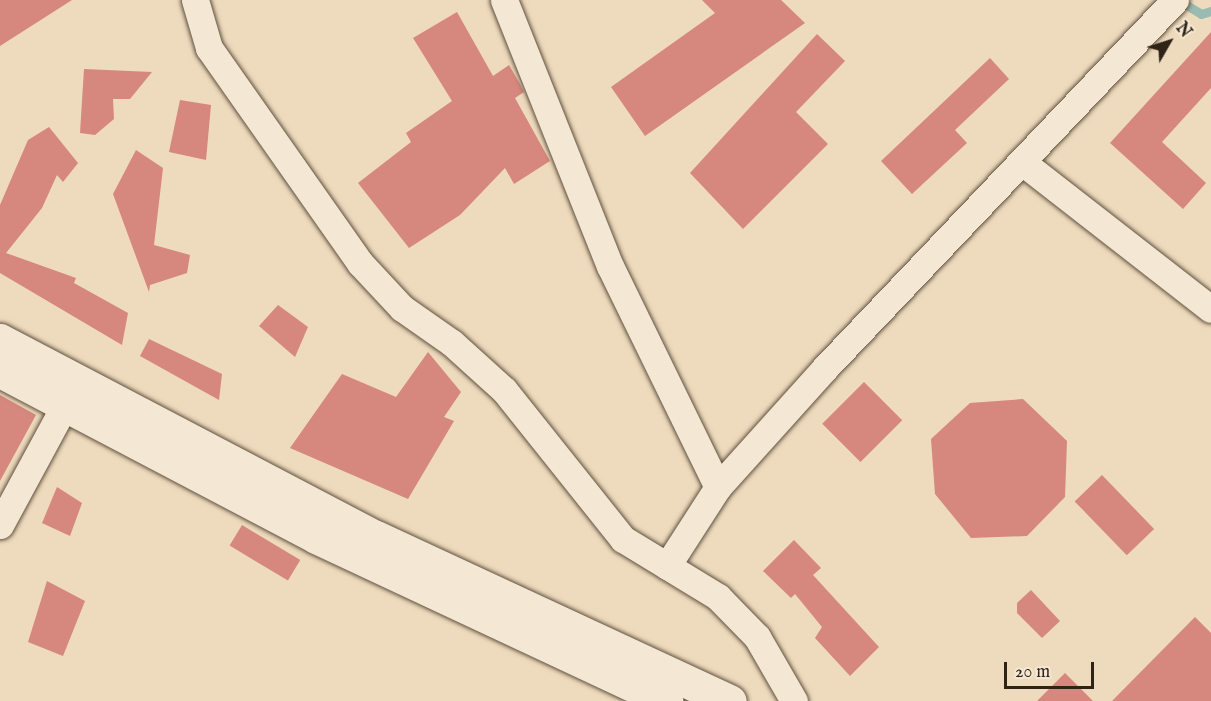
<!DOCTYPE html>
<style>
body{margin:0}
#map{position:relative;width:1211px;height:701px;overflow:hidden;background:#eedabc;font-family:"IM FELL English",serif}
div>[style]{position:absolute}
.stream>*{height:9px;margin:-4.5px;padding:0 4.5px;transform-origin:4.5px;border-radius:4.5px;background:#99bbb1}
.building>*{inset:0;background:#d6877e;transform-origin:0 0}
.roads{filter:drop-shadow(0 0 2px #5f5140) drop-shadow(0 0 2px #5f5140)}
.street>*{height:27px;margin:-13.5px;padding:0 13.5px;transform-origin:13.5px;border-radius:13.5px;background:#f4e7d3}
.secondary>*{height:33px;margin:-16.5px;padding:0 16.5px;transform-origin:16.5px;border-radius:16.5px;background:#f4e7d3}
span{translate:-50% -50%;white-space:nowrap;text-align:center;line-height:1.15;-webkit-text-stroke:5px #f4e7d3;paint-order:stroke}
.north{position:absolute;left:1139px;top:12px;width:60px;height:60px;-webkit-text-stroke:4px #f4e7d3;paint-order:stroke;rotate:51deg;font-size:16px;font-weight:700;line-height:24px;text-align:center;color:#2f2316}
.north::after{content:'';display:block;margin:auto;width:21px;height:27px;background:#2f2316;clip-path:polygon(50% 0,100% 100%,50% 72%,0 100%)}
.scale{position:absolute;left:1004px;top:662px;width:90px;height:27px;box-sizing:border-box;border:3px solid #2f2316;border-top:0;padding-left:8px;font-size:18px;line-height:21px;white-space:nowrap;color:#2f2316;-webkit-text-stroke:4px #f4e7d3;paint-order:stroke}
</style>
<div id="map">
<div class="stream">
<div style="left:1178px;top:0;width:27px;rotate:31deg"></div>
<div style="left:1201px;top:14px;width:10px;rotate:-17deg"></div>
</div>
<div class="building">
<div style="clip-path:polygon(0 0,72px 0,0 46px)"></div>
<div style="clip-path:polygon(702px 0,781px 0,805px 23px,645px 136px,611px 87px,715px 13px)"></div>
<div style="clip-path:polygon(457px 12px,493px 76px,509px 65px,520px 84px,524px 92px,515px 98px,550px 161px,514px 184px,505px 168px,460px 215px,409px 248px,358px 183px,411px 142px,406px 133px,452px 101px,413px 38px)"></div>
<div style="clip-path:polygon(1211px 32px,1211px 88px,1162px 142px,1206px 183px,1183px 209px,1110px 143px)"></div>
<div style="clip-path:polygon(817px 34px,845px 61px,796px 112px,828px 144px,743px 229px,690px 173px)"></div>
<div style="clip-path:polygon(990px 58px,1009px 79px,955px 130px,967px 143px,912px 194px,881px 161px)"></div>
<div style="clip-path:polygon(84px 69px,152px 72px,130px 99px,113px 99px,114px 119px,95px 135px,80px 133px)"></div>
<div style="clip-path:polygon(180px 100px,211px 105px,206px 160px,169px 152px)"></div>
<div style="clip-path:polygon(49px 127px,78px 163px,63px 182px,57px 175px,42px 208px,6px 253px,76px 278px,74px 283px,128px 313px,122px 345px,0 273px,0 205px,28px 140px)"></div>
<div style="clip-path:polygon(136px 150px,163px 168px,154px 245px,190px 255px,187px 273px,150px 285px,149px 292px,113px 194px)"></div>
<div style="clip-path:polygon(278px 305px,308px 327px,295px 357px,259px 326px)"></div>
<div style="clip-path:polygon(149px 339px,222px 374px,219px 400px,140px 356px)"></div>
<div style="clip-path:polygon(428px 352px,461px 392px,444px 417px,454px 421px,408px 499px,290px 448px,342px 374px,396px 397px)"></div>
<div style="left:864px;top:382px;width:54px;height:59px;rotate:45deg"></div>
<div style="clip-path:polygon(0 395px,36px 415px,0 481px)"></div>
<div style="clip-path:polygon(1023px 399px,1067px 441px,1065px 497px,1027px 536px,971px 538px,935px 494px,931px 439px,970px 403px)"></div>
<div style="left:1102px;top:475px;width:75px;height:38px;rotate:46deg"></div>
<div style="clip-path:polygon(57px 487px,82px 503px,70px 536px,42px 523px)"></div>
<div style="left:242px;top:525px;width:68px;height:24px;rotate:31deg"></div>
<div style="clip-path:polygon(794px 540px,821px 568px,813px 575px,879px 647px,850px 676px,815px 638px,822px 627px,795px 594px,791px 598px,763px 571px)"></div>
<div style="clip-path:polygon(47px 581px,85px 601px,63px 656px,28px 642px)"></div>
<div style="clip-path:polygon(1031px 590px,1060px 621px,1042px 638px,1017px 613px,1017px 603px)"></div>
<div style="clip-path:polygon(1195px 617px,1211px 633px,1211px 701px,1112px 701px)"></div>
<div style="clip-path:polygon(1065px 673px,1093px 701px,1037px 701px)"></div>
</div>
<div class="roads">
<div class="street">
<div style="left:195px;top:0;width:50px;rotate:73.7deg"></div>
<div style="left:209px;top:48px;width:263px;rotate:54.9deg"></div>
<div style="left:360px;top:263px;width:62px;rotate:47deg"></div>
<div style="left:402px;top:308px;width:61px;rotate:35deg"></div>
<div style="left:452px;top:343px;width:70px;rotate:42.1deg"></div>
<div style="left:504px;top:390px;width:191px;rotate:51.4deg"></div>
<div style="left:623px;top:539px;width:111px;rotate:31.4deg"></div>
<div style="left:718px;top:597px;width:56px;rotate:45.7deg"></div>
<div style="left:757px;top:637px;width:74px;rotate:60deg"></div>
<div style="left:504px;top:0;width:286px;rotate:68.3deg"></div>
<div style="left:610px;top:266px;width:246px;rotate:64deg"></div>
<div style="left:1022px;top:162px;width:239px;rotate:37.9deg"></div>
<div style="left:0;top:525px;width:136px;rotate:-61.6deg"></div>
<div style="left:667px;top:566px;width:94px;rotate:-57.2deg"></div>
<div style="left:718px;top:487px;width:160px;rotate:-48deg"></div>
<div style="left:825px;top:368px;width:508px;rotate:-46.44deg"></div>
</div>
<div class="secondary">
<div style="left:0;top:340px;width:424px;rotate:27.7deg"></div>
<div style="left:376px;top:537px;width:390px;rotate:24.9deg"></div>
<div style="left:0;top:371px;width:357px;rotate:27.7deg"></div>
<div style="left:316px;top:537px;width:387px;rotate:25.1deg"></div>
</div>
</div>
<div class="north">N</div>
<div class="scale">20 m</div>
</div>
